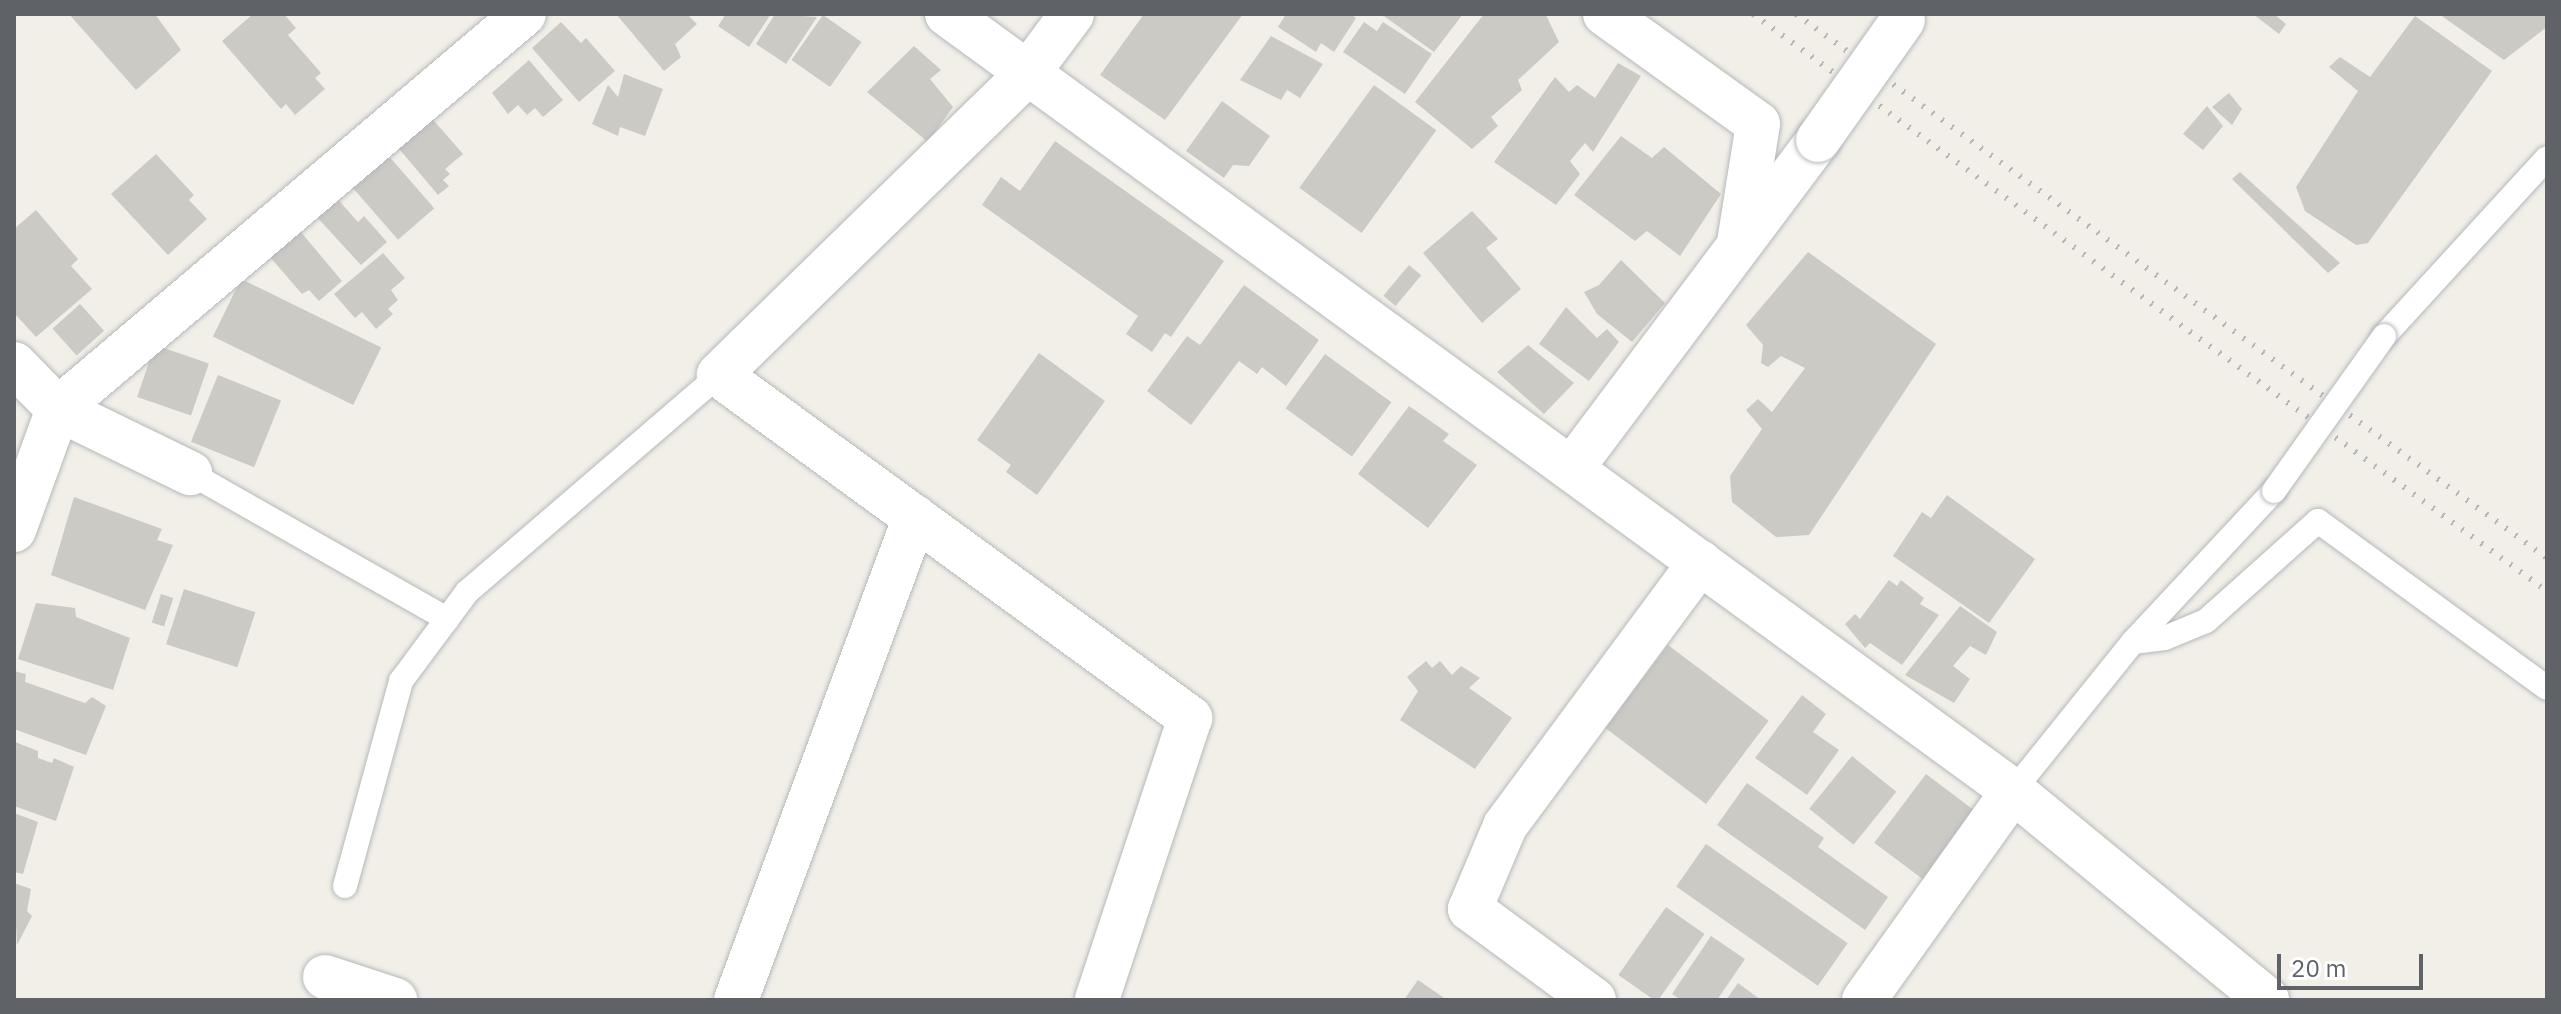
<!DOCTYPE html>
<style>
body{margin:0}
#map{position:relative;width:2561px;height:1014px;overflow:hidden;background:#f1efe8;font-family:"IBM Plex Sans",sans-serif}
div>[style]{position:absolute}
.building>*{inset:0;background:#cccac5;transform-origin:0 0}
.roads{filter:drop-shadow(0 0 2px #b5b8bc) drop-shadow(0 0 2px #b5b8bc)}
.lane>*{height:24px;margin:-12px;padding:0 12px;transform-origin:12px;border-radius:12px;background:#fff}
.street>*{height:44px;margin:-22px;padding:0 22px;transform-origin:22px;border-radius:22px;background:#fff}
.rail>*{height:6px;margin-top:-3px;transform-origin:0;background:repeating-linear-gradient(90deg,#b6b7b8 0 2px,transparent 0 12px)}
.bridges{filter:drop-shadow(0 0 2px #b5b8bc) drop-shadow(0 0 2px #b5b8bc)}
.lane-bridge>*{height:24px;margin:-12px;padding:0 12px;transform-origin:12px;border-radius:12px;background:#fff}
.street-bridge>*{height:44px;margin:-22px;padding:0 22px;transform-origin:22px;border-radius:22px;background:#fff}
span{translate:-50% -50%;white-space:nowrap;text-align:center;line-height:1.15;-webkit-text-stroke:7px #fff;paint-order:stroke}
.frame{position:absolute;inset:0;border:16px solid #5f6368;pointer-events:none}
.scale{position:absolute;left:2277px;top:954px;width:146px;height:36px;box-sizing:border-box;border:4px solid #5f6368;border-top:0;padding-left:10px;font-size:24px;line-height:28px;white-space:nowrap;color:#5f6368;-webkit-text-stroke:6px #fff;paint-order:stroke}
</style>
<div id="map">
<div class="building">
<div style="clip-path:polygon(69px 14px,155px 14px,181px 50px,136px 90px)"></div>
<div style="clip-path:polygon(253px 14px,284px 14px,296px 28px,288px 35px,321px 73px,315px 78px,325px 89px,295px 115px,286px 104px,281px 109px,222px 41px)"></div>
<div style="clip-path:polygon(616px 14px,687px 14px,697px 24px,675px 44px,681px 57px,664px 71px)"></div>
<div style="clip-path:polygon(726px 14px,771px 14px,749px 47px,718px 26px)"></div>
<div style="clip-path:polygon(775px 14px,817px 17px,786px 64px,756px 44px)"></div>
<div style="clip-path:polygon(1144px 14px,1243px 14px,1165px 120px,1100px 75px)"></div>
<div style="clip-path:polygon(1286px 14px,1350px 14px,1356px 18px,1334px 52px,1321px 43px,1316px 52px,1278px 27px)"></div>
<div style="clip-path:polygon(1381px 14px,1463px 14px,1434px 52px)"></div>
<div style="clip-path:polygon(1484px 14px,1546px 15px,1559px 42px,1518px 80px,1522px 90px,1491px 117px,1498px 126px,1472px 149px,1415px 102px)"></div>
<div style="clip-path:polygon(2253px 14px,2274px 14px,2286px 24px,2279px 34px)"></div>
<div style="clip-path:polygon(2439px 14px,2547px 14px,2547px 27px,2504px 60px)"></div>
<div style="left:823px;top:15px;width:47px;height:55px;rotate:35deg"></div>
<div style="clip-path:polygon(2415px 16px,2492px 71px,2368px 243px,2356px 245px,2305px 211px,2296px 187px,2358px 91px,2329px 67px,2340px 57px,2370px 77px)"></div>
<div style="clip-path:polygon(561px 22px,581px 43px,586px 38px,615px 71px,579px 102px,532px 48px)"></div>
<div style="clip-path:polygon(1364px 22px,1377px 31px,1383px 22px,1432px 54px,1405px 94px,1343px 52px)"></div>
<div style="clip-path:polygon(1271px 36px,1323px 64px,1300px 98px,1287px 90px,1281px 100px,1240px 80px)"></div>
<div style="clip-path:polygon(914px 46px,941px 70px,930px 79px,953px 107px,928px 142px,867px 92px)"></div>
<div style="clip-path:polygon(529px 60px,563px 100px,543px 117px,535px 108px,527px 115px,518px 105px,508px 114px,492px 93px)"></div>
<div style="clip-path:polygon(1618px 63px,1641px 76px,1593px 152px,1585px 143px,1570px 161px,1580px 174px,1556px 205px,1494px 162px,1555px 77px,1569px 92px,1577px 85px,1595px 98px)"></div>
<div style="clip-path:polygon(624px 74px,663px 89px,645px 136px,620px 127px,618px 136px,592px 124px,608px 85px,618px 97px)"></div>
<div style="left:1374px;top:85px;width:77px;height:127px;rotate:36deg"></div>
<div style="clip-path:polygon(2229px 93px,2242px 109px,2232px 125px,2212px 107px)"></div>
<div style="clip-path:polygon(1222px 101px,1270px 136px,1249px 166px,1233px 165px,1224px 178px,1186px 151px)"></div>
<div style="clip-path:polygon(2207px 106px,2223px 126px,2203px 150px,2183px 134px)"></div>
<div style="clip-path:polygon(429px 115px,463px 154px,445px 169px,450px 174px,443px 180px,449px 186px,438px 195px,395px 144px)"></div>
<div style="clip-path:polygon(1621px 136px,1652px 158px,1664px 147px,1721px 194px,1680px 256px,1647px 231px,1635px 241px,1574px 195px)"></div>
<div style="clip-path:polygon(1055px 141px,1224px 261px,1171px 337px,1165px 333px,1152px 352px,1126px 334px,1138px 316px,982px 205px,1001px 177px,1020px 191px)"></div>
<div style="clip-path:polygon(156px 154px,194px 195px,189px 200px,207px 219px,168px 255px,111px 194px)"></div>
<div style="left:387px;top:154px;width:72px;height:48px;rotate:49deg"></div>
<div style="clip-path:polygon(2240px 172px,2340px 263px,2328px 273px,2232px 179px)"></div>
<div style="clip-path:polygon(334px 195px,358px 222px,364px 216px,387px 242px,361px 265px,314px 214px)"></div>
<div style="clip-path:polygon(36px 210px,78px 259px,71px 266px,92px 289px,36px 337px,14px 313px,14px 229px)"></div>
<div style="clip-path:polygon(1472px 211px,1498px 239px,1486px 248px,1521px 289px,1482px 323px,1423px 253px)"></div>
<div style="clip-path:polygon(300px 231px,342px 281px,319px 301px,309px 290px,302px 294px,270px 257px)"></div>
<div style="clip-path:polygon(1808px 252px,1936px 344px,1809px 535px,1776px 537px,1732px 502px,1730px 476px,1762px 429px,1746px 410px,1758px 399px,1772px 412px,1805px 368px,1781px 356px,1768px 367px,1761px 363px,1763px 345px,1746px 325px)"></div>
<div style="clip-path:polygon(383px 253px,405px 278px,391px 290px,398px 300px,388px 309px,393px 314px,376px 329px,362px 312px,355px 318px,334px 294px)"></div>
<div style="clip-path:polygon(1621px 260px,1665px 303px,1632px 342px,1597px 314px,1584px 292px,1599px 285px)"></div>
<div style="left:1409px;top:265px;width:16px;height:40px;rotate:40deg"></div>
<div style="left:241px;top:279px;width:156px;height:64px;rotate:26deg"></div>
<div style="clip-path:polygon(1244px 285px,1319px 340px,1286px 386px,1262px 367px,1257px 374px,1239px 361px,1191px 425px,1147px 391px,1187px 336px,1200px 345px)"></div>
<div style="left:80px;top:304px;width:36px;height:37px;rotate:48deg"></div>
<div style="clip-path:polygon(1566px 307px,1597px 338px,1607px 329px,1619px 342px,1589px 381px,1539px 344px)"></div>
<div style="left:155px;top:345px;width:57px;height:55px;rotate:19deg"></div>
<div style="clip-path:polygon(1528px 345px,1574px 383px,1544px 414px,1497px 372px)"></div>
<div style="clip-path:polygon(1039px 353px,1105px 401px,1037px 495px,1006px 472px,1011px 465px,977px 440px)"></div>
<div style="left:1325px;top:354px;width:82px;height:67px;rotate:36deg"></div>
<div style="left:218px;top:375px;width:68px;height:72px;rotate:22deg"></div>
<div style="clip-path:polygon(1409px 406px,1449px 434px,1443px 441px,1477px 465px,1428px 528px,1358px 474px)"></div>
<div style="clip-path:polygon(1947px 495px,2035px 559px,1989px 623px,1893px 556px,1922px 512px,1931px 518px)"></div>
<div style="clip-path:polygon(74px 497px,162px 529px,157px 540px,173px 545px,145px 610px,51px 575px)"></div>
<div style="clip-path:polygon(1889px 580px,1897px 586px,1901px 580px,1924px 598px,1920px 604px,1939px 615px,1902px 665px,1870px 643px,1865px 648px,1845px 624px,1855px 614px,1860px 619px)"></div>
<div style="left:184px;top:589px;width:75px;height:58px;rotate:18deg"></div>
<div style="left:161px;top:594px;width:13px;height:30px;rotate:18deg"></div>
<div style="clip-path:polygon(36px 603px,75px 608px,76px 617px,130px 638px,113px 690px,18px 659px)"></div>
<div style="clip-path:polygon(1960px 606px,1997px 632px,1986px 655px,1970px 646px,1953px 666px,1970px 679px,1954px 703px,1905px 675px)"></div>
<div style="left:1668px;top:645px;width:126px;height:104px;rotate:37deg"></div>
<div style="clip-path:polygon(1426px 661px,1432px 668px,1440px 661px,1452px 675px,1461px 666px,1480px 678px,1469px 688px,1512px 718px,1475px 769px,1400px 720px,1418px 691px,1407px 677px)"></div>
<div style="clip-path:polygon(14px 671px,26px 674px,25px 682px,85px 703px,92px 697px,106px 706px,86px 755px,14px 729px)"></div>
<div style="clip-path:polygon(1802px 695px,1826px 714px,1813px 732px,1839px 750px,1807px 795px,1755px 758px)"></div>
<div style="clip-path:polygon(15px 742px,38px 751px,38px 758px,52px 763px,54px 758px,74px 767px,56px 821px,14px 806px)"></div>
<div style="left:1852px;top:756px;width:57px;height:68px;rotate:39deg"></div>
<div style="left:1926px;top:774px;width:63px;height:86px;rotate:37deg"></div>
<div style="clip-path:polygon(1747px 783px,1824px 838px,1818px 847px,1888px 897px,1865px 930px,1717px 825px)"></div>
<div style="clip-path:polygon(14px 813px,38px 822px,23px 874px,14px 872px)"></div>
<div style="left:1706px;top:844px;width:173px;height:52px;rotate:35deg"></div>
<div style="clip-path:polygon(14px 883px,31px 889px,27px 911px,32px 916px,17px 945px)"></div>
<div style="left:1666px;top:907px;width:47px;height:83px;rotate:35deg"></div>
<div style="clip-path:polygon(1711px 936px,1745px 959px,1717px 1000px,1681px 1000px,1672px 994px)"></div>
<div style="clip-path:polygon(1418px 980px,1447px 1000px,1404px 1000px)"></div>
<div style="clip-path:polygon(1738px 983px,1761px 1000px,1726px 1000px)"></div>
</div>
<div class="roads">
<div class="lane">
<div style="left:2384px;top:336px;width:241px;rotate:-47.5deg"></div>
<div style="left:190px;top:473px;width:296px;rotate:29.6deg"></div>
<div style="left:2133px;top:642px;width:207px;rotate:-47deg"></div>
<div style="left:2013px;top:791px;width:191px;rotate:-51.2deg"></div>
<div style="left:2133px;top:642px;width:32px;rotate:-7deg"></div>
<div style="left:2165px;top:638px;width:44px;rotate:-22.5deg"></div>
<div style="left:2206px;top:621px;width:150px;rotate:-41.8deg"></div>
<div style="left:2318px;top:521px;width:283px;rotate:36.1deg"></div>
<div style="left:345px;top:886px;width:213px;rotate:-74.7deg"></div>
<div style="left:401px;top:681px;width:111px;rotate:-53.4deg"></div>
<div style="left:467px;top:592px;width:333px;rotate:-40.7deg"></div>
</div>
<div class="street">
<div style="left:947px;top:14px;width:1319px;rotate:36.09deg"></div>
<div style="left:2013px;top:791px;width:329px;rotate:39.4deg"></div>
<div style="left:1072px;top:14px;width:74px;rotate:126.7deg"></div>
<div style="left:1028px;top:73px;width:432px;rotate:135.7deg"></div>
<div style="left:719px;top:375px;width:583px;rotate:36.06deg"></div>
<div style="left:1190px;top:718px;width:297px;rotate:108.3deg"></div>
<div style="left:1605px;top:14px;width:188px;rotate:35.7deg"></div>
<div style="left:1758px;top:124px;width:121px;rotate:99.1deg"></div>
<div style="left:14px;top:364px;width:63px;rotate:45.6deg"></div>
<div style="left:58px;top:409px;width:147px;rotate:25.9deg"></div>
<div style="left:1572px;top:468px;width:410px;rotate:-53.1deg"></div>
<div style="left:14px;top:530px;width:129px;rotate:-70deg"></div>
<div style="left:58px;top:409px;width:611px;rotate:-40.29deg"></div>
<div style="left:325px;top:977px;width:74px;rotate:18.2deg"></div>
<div style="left:736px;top:1000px;width:515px;rotate:-69.67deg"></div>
<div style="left:1594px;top:1000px;width:154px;rotate:-143.7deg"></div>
<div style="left:1470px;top:909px;width:90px;rotate:-67.1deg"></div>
<div style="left:1505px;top:826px;width:328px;rotate:-53.5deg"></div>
<div style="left:1864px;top:1000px;width:257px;rotate:-54.5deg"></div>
</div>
</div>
<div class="rail">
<div style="left:1753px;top:14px;width:982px;rotate:36.01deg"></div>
<div style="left:1796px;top:14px;width:927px;rotate:35.92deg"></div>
</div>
<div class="bridges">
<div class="lane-bridge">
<div style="left:2274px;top:491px;width:190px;rotate:-54.6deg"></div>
</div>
<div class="street-bridge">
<div style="left:1818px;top:140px;width:147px;rotate:-54.7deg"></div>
</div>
</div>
<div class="frame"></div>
<div class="scale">20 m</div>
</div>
